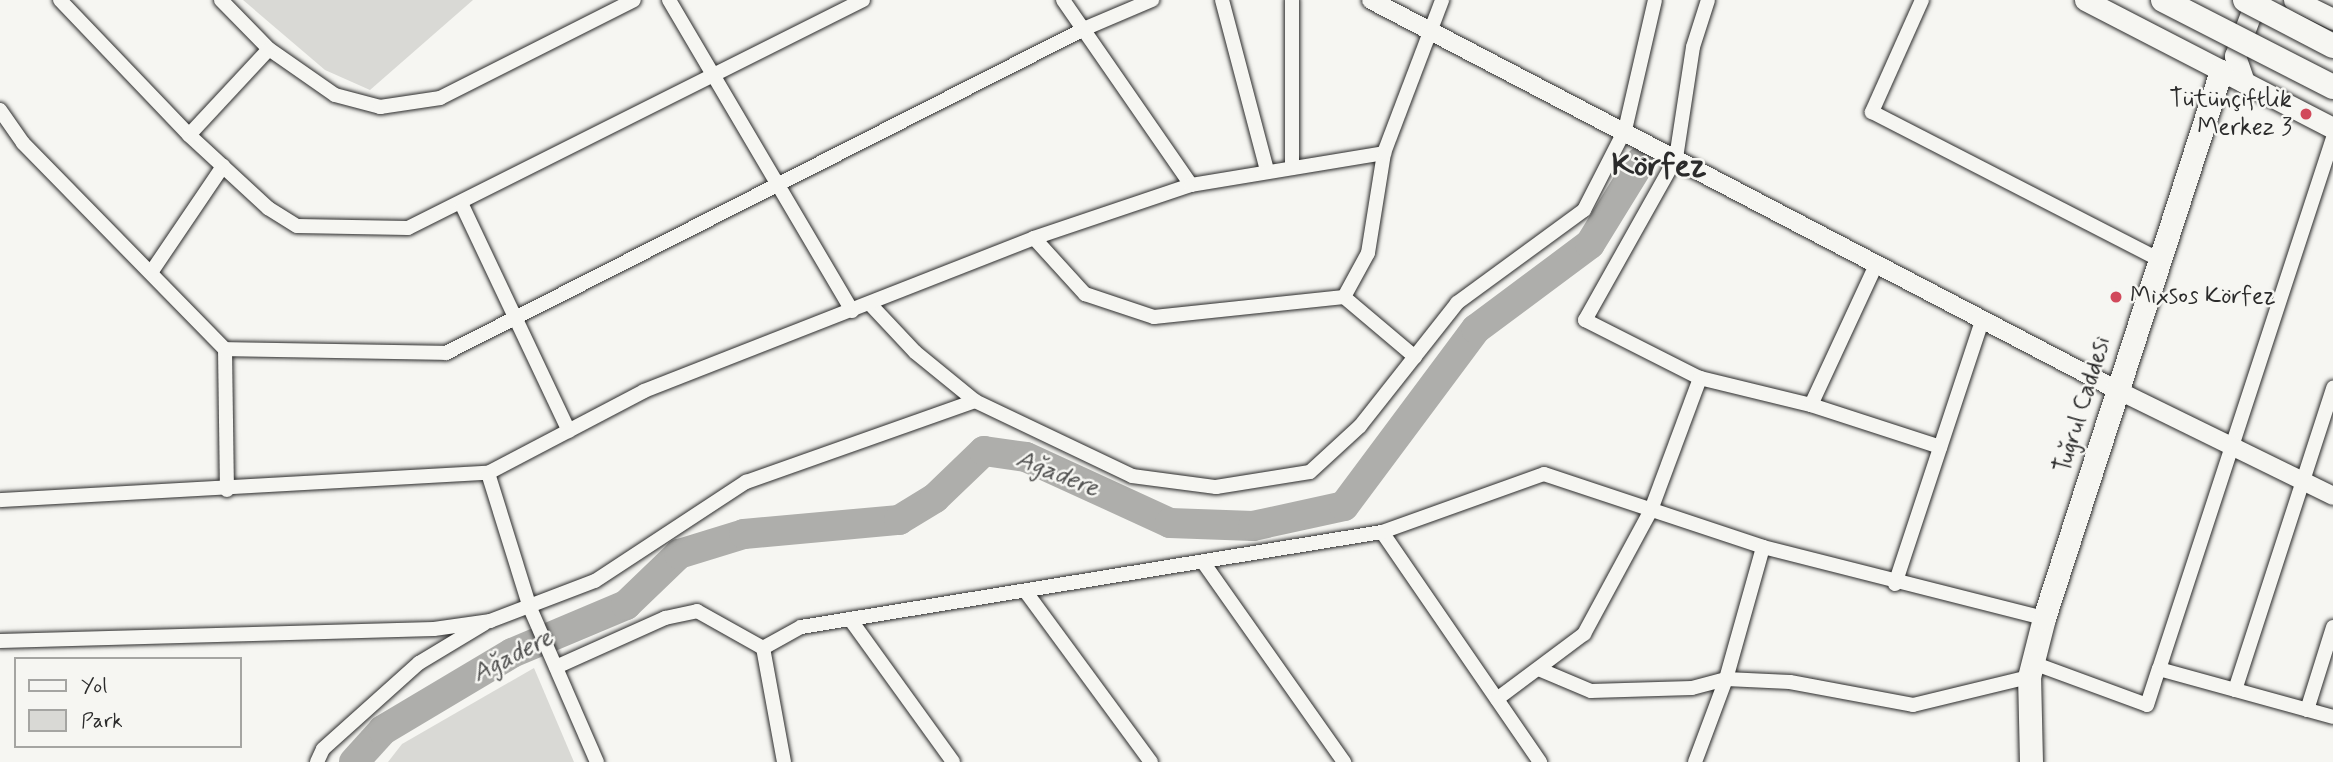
<!DOCTYPE html>
<meta charset="utf-8">
<style>
body{margin:0}
#map{position:relative;width:2333px;height:762px;overflow:hidden;background:#f6f6f2;font-family:Mynerve,sans-serif}
div>[style]{position:absolute}
.green>*{inset:0;background:#d9d9d5}
.river>*{height:30px;margin:-15px;padding:0 15px;transform-origin:15px;border-radius:15px;background:#aeaeab}
.roads{filter:drop-shadow(0 0 2px #2b2b2b) drop-shadow(0 0 2px #2b2b2b)}
.minor>*{height:14px;margin:-7px;padding:0 7px;transform-origin:7px;border-radius:7px;background:#f6f6f2}
.tertiary>*{height:18px;margin:-9px;padding:0 9px;transform-origin:9px;border-radius:9px;background:#f6f6f2}
.secondary>*{height:21px;margin:-10.5px;padding:0 10.5px;transform-origin:10.5px;border-radius:10.5px;background:#f6f6f2}
.primary>*{height:23px;margin:-11.5px;padding:0 11.5px;transform-origin:11.5px;border-radius:11.5px;background:#f6f6f2}
.bridges{filter:drop-shadow(0 0 2px #2b2b2b) drop-shadow(0 0 2px #2b2b2b)}
.trunk-bridge>*{height:24px;margin:-12px;padding:0 12px;transform-origin:12px;border-radius:12px;background:#f6f6f2}
.dots>*{width:19px;height:19px;translate:-50% -50%;box-sizing:border-box;border:4px solid #f6f6f2;border-radius:50%}
span{translate:-50% -50%;white-space:nowrap;text-align:center;line-height:1.15;-webkit-text-stroke:5px #f6f6f2;paint-order:stroke}
.poi-label{font-size:24px;color:#2b2b2b}
.right{translate:-100% -50%;text-align:right}
.left{translate:0 -50%;text-align:left}
.street-label{font-size:24px;color:#2b2b2b}
.water-label{font-size:26px;color:#525251;font-style:italic}
.district-label{font-size:32px;color:#2b2b2b;font-weight:700}
.legend{position:absolute;left:14px;top:657px;width:228px;height:91px;box-sizing:border-box;background:#f6f6f2;border:2px solid #a5a5a2;margin:0;padding:9px 12px;list-style:none;font-size:21px;color:#2b2b2b}
.legend li{display:flex;align-items:center;gap:14px;height:35px}
.legend b{width:35px;border:2px solid #a5a5a2}
</style>
<div id="map">
<div class="green">
<div style="clip-path:polygon(243px 0,473px 0,370px 90px,325px 70px)"></div>
<div style="clip-path:polygon(534px 668px,574px 762px,388px 762px,402px 744px)"></div>
</div>
<div class="river">
<div style="left:354px;top:762px;width:43px;rotate:-47.8deg"></div>
<div style="left:383px;top:730px;width:150px;rotate:-30.8deg"></div>
<div style="left:512px;top:653px;width:124px;rotate:-22.8deg"></div>
<div style="left:626px;top:605px;width:74px;rotate:-43.9deg"></div>
<div style="left:679px;top:554px;width:68px;rotate:-17.1deg"></div>
<div style="left:744px;top:534px;width:156px;rotate:-5.2deg"></div>
<div style="left:899px;top:520px;width:42px;rotate:-31.4deg"></div>
<div style="left:935px;top:498px;width:68px;rotate:-43.8deg"></div>
<div style="left:984px;top:451px;width:42px;rotate:8.1deg"></div>
<div style="left:1026px;top:457px;width:158px;rotate:24.6deg"></div>
<div style="left:1170px;top:523px;width:83px;rotate:2.1deg"></div>
<div style="left:1253px;top:526px;width:93px;rotate:-12.4deg"></div>
<div style="left:1344px;top:506px;width:221px;rotate:-53.3deg"></div>
<div style="left:1476px;top:329px;width:142px;rotate:-36.7deg"></div>
<div style="left:1590px;top:244px;width:97px;rotate:-58.4deg"></div>
</div>
<div class="roads">
<div class="minor">
<div style="left:60px;top:0;width:187px;rotate:46.3deg"></div>
<div style="left:189px;top:135px;width:108px;rotate:42.7deg"></div>
<div style="left:268px;top:208px;width:34px;rotate:32deg"></div>
<div style="left:297px;top:226px;width:111px;rotate:1deg"></div>
<div style="left:408px;top:228px;width:509px;rotate:-26.62deg"></div>
<div style="left:221px;top:0;width:69px;rotate:45.6deg"></div>
<div style="left:269px;top:49px;width:80px;rotate:34.9deg"></div>
<div style="left:335px;top:95px;width:47px;rotate:14.9deg"></div>
<div style="left:380px;top:107px;width:61px;rotate:-8.5deg"></div>
<div style="left:440px;top:98px;width:217px;rotate:-26.8deg"></div>
<div style="left:669px;top:0;width:361px;rotate:59.5deg"></div>
<div style="left:1063px;top:0;width:225px;rotate:55.3deg"></div>
<div style="left:1222px;top:0;width:176px;rotate:75.2deg"></div>
<div style="left:1708px;top:0;width:49px;rotate:107.7deg"></div>
<div style="left:1693px;top:47px;width:112px;rotate:98.7deg"></div>
<div style="left:1676px;top:158px;width:186px;rotate:119.3deg"></div>
<div style="left:1585px;top:320px;width:129px;rotate:26.8deg"></div>
<div style="left:1700px;top:378px;width:114px;rotate:13.7deg"></div>
<div style="left:1811px;top:405px;width:154px;rotate:-65.1deg"></div>
<div style="left:1922px;top:0;width:123px;rotate:114.1deg"></div>
<div style="left:1872px;top:112px;width:319px;rotate:27.2deg"></div>
<div style="left:0;top:110px;width:40px;rotate:55.1deg"></div>
<div style="left:23px;top:143px;width:289px;rotate:45.6deg"></div>
<div style="left:225px;top:349px;width:141px;rotate:89.2deg"></div>
<div style="left:189px;top:135px;width:117px;rotate:-47.1deg"></div>
<div style="left:2333px;top:138px;width:559px;rotate:108.14deg"></div>
<div style="left:2159px;top:669px;width:180px;rotate:15.4deg"></div>
<div style="left:1292px;top:168px;width:168px;rotate:-90deg"></div>
<div style="left:462px;top:205px;width:250px;rotate:64.7deg"></div>
<div style="left:1034px;top:238px;width:76px;rotate:47.7deg"></div>
<div style="left:1085px;top:294px;width:73px;rotate:18.4deg"></div>
<div style="left:1154px;top:317px;width:191px;rotate:-6deg"></div>
<div style="left:1344px;top:297px;width:50px;rotate:-61.4deg"></div>
<div style="left:1368px;top:253px;width:101px;rotate:-80.9deg"></div>
<div style="left:152px;top:271px;width:127px;rotate:-55.9deg"></div>
<div style="left:1344px;top:297px;width:93px;rotate:40.2deg"></div>
<div style="left:870px;top:304px;width:66px;rotate:46.8deg"></div>
<div style="left:915px;top:352px;width:77px;rotate:39.2deg"></div>
<div style="left:975px;top:401px;width:174px;rotate:25.5deg"></div>
<div style="left:1132px;top:476px;width:85px;rotate:7.5deg"></div>
<div style="left:1216px;top:487px;width:95px;rotate:-9.1deg"></div>
<div style="left:1310px;top:472px;width:68px;rotate:-42.6deg"></div>
<div style="left:1360px;top:426px;width:157px;rotate:-51.7deg"></div>
<div style="left:1457px;top:303px;width:157px;rotate:-36.2deg"></div>
<div style="left:1584px;top:210px;width:90px;rotate:-62.9deg"></div>
<div style="left:1625px;top:130px;width:133px;rotate:-77deg"></div>
<div style="left:225px;top:349px;width:221px;rotate:1deg"></div>
<div style="left:446px;top:353px;width:718px;rotate:-26.92deg"></div>
<div style="left:1086px;top:28px;width:72px;rotate:-23deg"></div>
<div style="left:1811px;top:405px;width:136px;rotate:18deg"></div>
<div style="left:488px;top:473px;width:141px;rotate:72.7deg"></div>
<div style="left:530px;top:608px;width:168px;rotate:66.5deg"></div>
<div style="left:0;top:500px;width:489px;rotate:-3.2deg"></div>
<div style="left:488px;top:473px;width:176px;rotate:-27.7deg"></div>
<div style="left:644px;top:391px;width:419px;rotate:-21.4deg"></div>
<div style="left:1034px;top:238px;width:166px;rotate:-18.7deg"></div>
<div style="left:1191px;top:185px;width:196px;rotate:-9.4deg"></div>
<div style="left:1384px;top:153px;width:164px;rotate:-69.2deg"></div>
<div style="left:1382px;top:532px;width:279px;rotate:55.5deg"></div>
<div style="left:1203px;top:562px;width:245px;rotate:54.8deg"></div>
<div style="left:1895px;top:584px;width:277px;rotate:-71.7deg"></div>
<div style="left:1026px;top:592px;width:211px;rotate:53.7deg"></div>
<div style="left:850px;top:619px;width:176px;rotate:54.2deg"></div>
<div style="left:0;top:641px;width:434px;rotate:-1.6deg"></div>
<div style="left:434px;top:629px;width:57px;rotate:-8.1deg"></div>
<div style="left:490px;top:621px;width:112px;rotate:-20.9deg"></div>
<div style="left:595px;top:581px;width:181px;rotate:-33.3deg"></div>
<div style="left:746px;top:482px;width:243px;rotate:-19.5deg"></div>
<div style="left:2033px;top:663px;width:121px;rotate:20.2deg"></div>
<div style="left:2147px;top:705px;width:38px;rotate:-72deg"></div>
<div style="left:556px;top:667px;width:120px;rotate:-24.2deg"></div>
<div style="left:665px;top:618px;width:33px;rotate:-12deg"></div>
<div style="left:697px;top:611px;width:76px;rotate:29.3deg"></div>
<div style="left:1541px;top:670px;width:54px;rotate:22.8deg"></div>
<div style="left:1591px;top:691px;width:101px;rotate:-1.7deg"></div>
<div style="left:1692px;top:688px;width:35px;rotate:-15deg"></div>
<div style="left:1726px;top:679px;width:64px;rotate:2.7deg"></div>
<div style="left:1790px;top:682px;width:125px;rotate:10.6deg"></div>
<div style="left:1913px;top:705px;width:119px;rotate:-13.6deg"></div>
<div style="left:2235px;top:690px;width:318px;rotate:-72deg"></div>
<div style="left:1497px;top:699px;width:109px;rotate:-36.8deg"></div>
<div style="left:1584px;top:634px;width:141px;rotate:-61.6deg"></div>
<div style="left:1651px;top:510px;width:141px;rotate:-69.6deg"></div>
<div style="left:2307px;top:710px;width:87px;rotate:-72.6deg"></div>
<div style="left:317px;top:762px;width:14px;rotate:-65deg"></div>
<div style="left:323px;top:749px;width:129px;rotate:-41.9deg"></div>
<div style="left:419px;top:663px;width:76px;rotate:-31deg"></div>
<div style="left:784px;top:762px;width:116px;rotate:-100.4deg"></div>
<div style="left:763px;top:648px;width:43px;rotate:-28.9deg"></div>
<div style="left:801px;top:627px;width:589px;rotate:-9.29deg"></div>
<div style="left:1382px;top:532px;width:172px;rotate:-19.7deg"></div>
<div style="left:1544px;top:474px;width:231px;rotate:18.4deg"></div>
<div style="left:1763px;top:547px;width:290px;rotate:14.2deg"></div>
<div style="left:1695px;top:762px;width:89px;rotate:-69.5deg"></div>
<div style="left:1726px;top:679px;width:137px;rotate:-74.3deg"></div>
</div>
<div class="tertiary">
<div style="left:1371px;top:0;width:840px;rotate:27.6deg"></div>
<div style="left:2115px;top:389px;width:243px;rotate:26.1deg"></div>
</div>
<div class="secondary">
<div style="left:2085px;top:0;width:279px;rotate:27.3deg"></div>
<div style="left:2294px;top:0;width:43px;rotate:26deg"></div>
<div style="left:2244px;top:82px;width:28px;rotate:-109deg"></div>
<div style="left:2235px;top:56px;width:60px;rotate:-69.4deg"></div>
</div>
<div class="primary">
<div style="left:2031px;top:762px;width:85px;rotate:-91.3deg"></div>
<div style="left:2029px;top:677px;width:61px;rotate:-75.7deg"></div>
<div style="left:2044px;top:618px;width:575px;rotate:-72.07deg"></div>
</div>
</div>
<div class="bridges">
<div class="trunk-bridge">
<div style="left:2163px;top:0;width:191px;rotate:27.1deg"></div>
<div style="left:2245px;top:0;width:99px;rotate:27.6deg"></div>
</div>
</div>
<div class="dots">
<div style="left:2306px;top:114px;background:#d1495b"></div>
<div style="left:2116px;top:297px;background:#d1495b"></div>
</div>
<div class="poi-label">
<span class="right" style="left:2292px;top:114px">Tütünçiftlik<br>Merkez 3</span>
<span class="left" style="left:2130px;top:297px">Mixsos Körfez</span>
</div>
<div class="street-label">
<span style="left:2083px;top:405px;rotate:-73deg">Tuğrul Caddesi</span>
</div>
<div class="water-label">
<span style="left:1057px;top:475px;rotate:22deg">Ağadere</span>
<span style="left:513px;top:657px;rotate:-27deg">Ağadere</span>
</div>
<div class="district-label">
<span style="left:1659px;top:166px">Körfez</span>
</div>
<ul class="legend">
<li><b style="height:9px;background:#f6f6f2"></b>Yol</li>
<li><b style="height:19px;background:#d9d9d5"></b>Park</li>
</ul>
</div>
